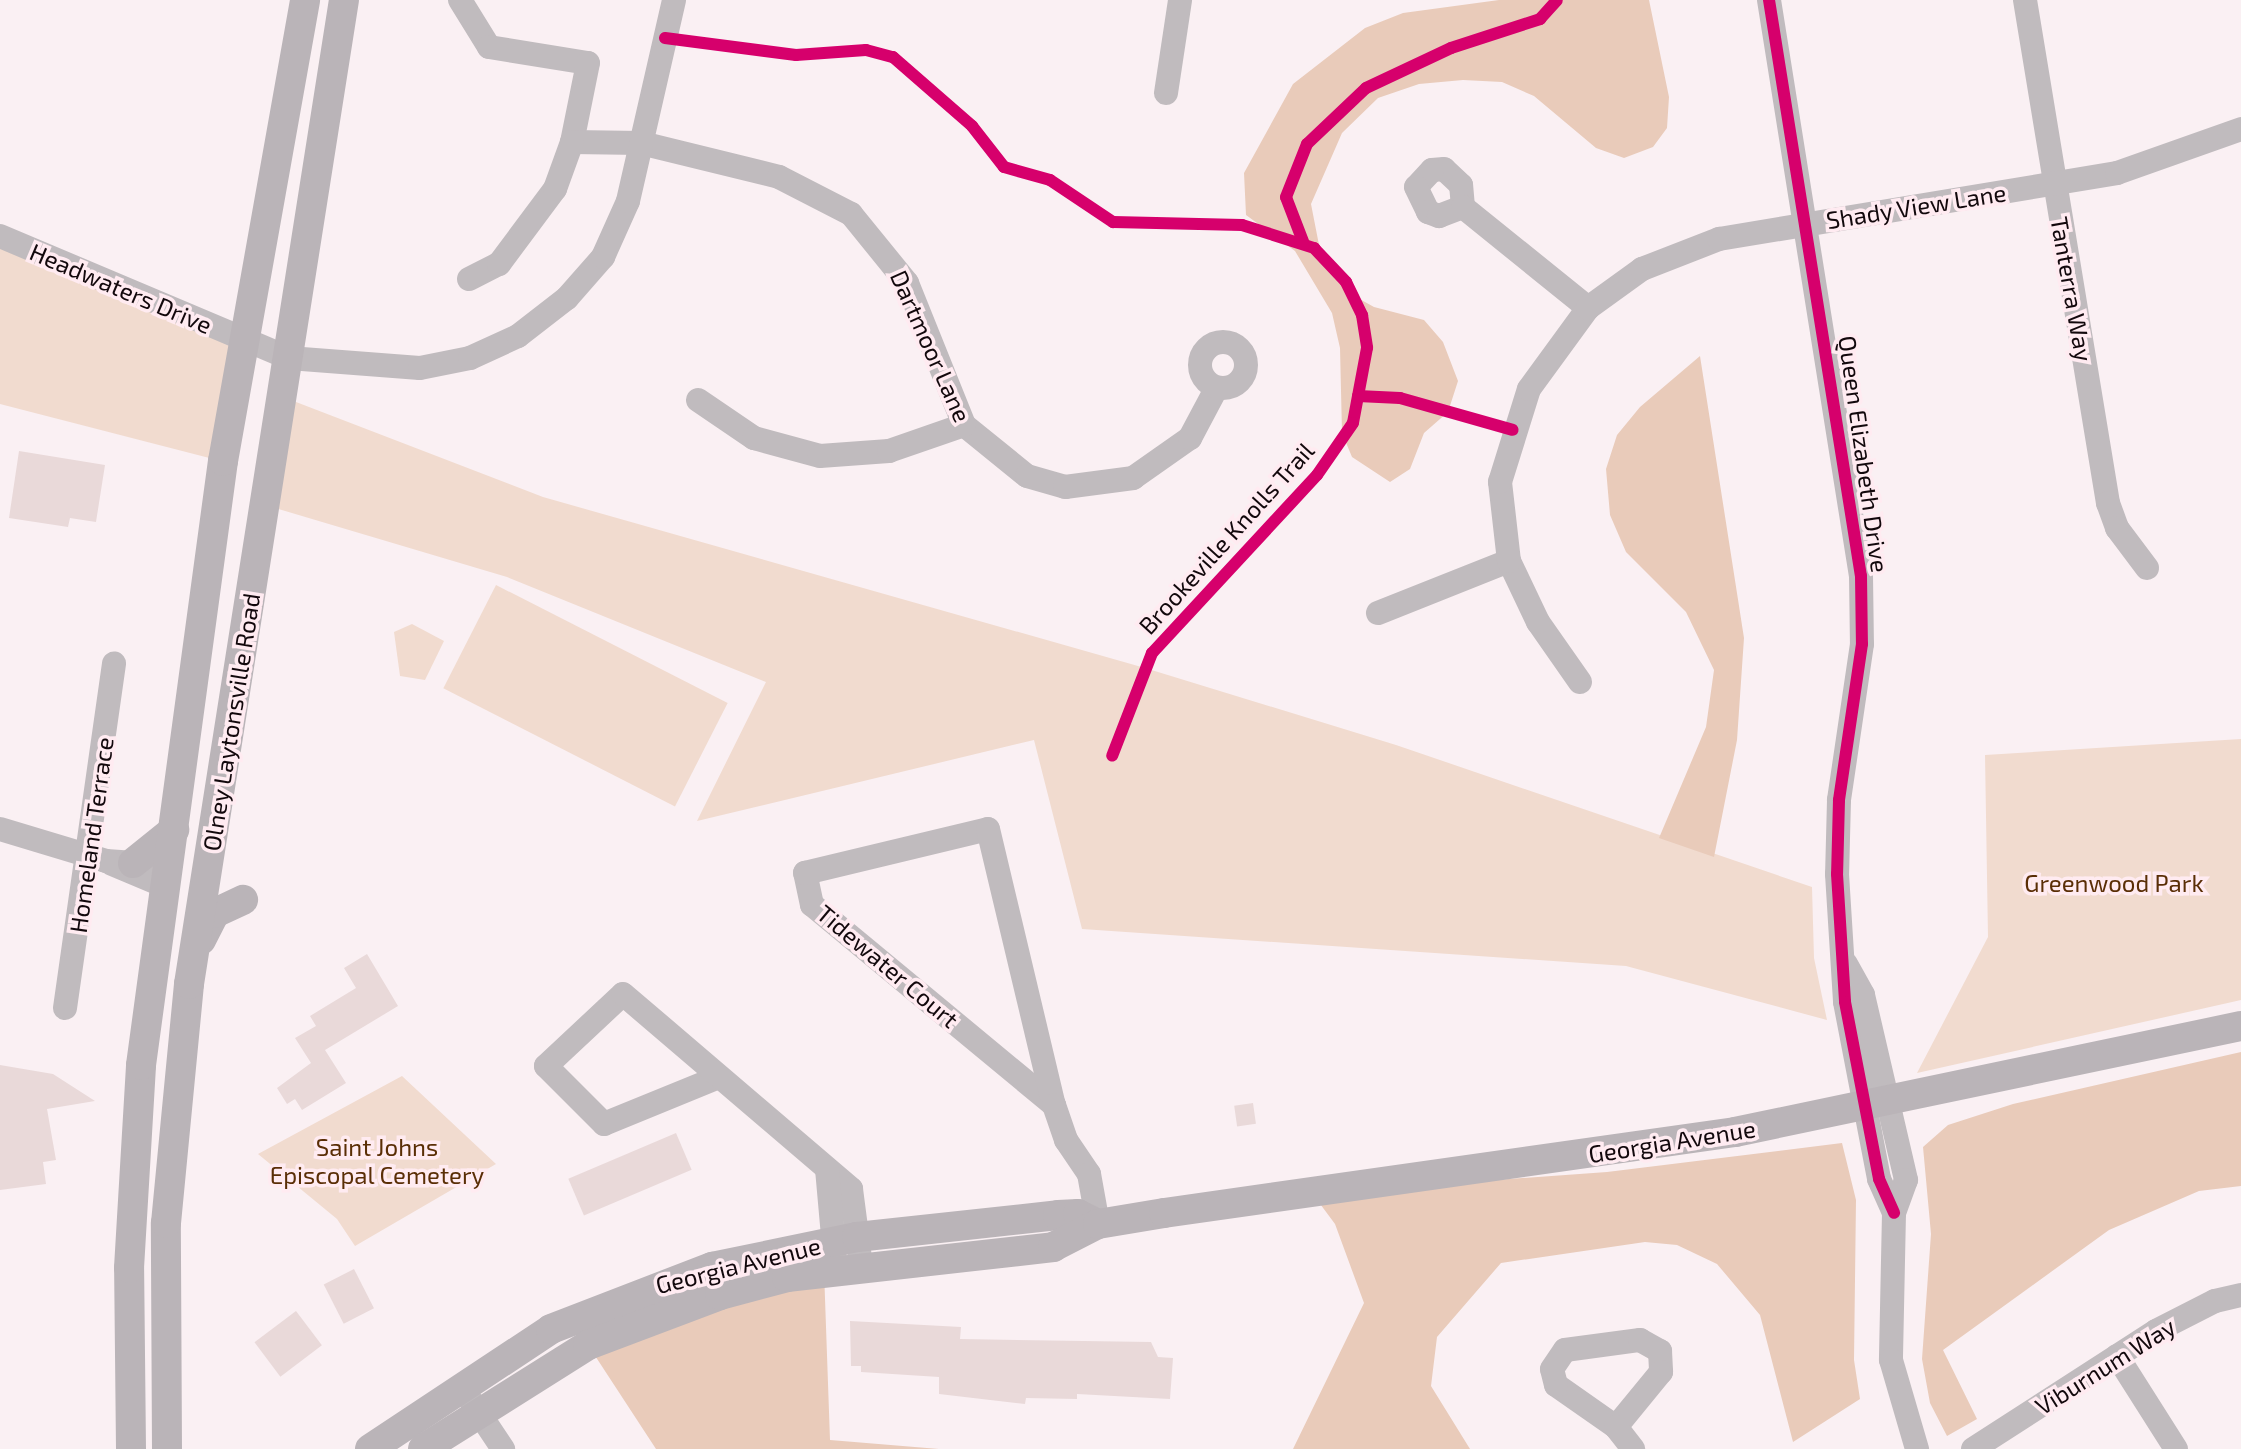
<!DOCTYPE html>
<style>
body{margin:0}
#map{position:relative;width:2241px;height:1449px;overflow:hidden;background:#faf0f3;font-family:"Exo 2",sans-serif}
div>[style]{position:absolute}
.green>*{inset:0;background:#f1dbcf;transform-origin:0 0}
.forest>*{inset:0;background:#e9cbba}
.building>*{inset:0;background:#e9d9d9;transform-origin:0 0}
.minor>*{height:24px;margin:-12px;padding:0 12px;transform-origin:12px;border-radius:12px;background:#c0bbbe}
.minor>.ring{margin:-12px;padding:0;box-sizing:content-box;background:none;border:24px solid #c0bbbe;border-radius:50%}
.major>*{height:30px;margin:-15px;padding:0 15px;transform-origin:15px;border-radius:15px;background:#bab4b8}
.cycleway>*{height:12px;margin:-6px;padding:0 6px;transform-origin:6px;border-radius:6px;background:#d6006c}
span{translate:-50% -50%;white-space:nowrap;text-align:center;line-height:1.15;-webkit-text-stroke:7px #ffebf1;paint-order:stroke}
.street-label{font-size:24px;color:#12080c}
.park-label{font-size:24px;color:#5a2e06}
</style>
<div id="map">
<div class="green">
<div style="clip-path:polygon(0 236px,243px 340px,221px 461px,0 404px)"></div>
<div style="clip-path:polygon(283px 397px,543px 497px,1145px 668px,1396px 745px,1812px 887px,1814px 958px,1827px 1020px,1626px 966px,1082px 929px,1034px 740px,697px 821px,766px 682px,507px 577px,265px 505px)"></div>
<div style="left:496px;top:585px;width:260px;height:116px;rotate:27deg"></div>
<div style="clip-path:polygon(412px 624px,444px 641px,425px 680px,400px 676px,394px 632px)"></div>
<div style="clip-path:polygon(2241px 739px,2241px 1000px,1917px 1073px,1988px 937px,1985px 755px)"></div>
<div style="clip-path:polygon(402px 1076px,496px 1164px,355px 1246px,337px 1219px,258px 1154px)"></div>
</div>
<div class="forest">
<div style="clip-path:polygon(1499px 0,1649px 0,1669px 97px,1667px 128px,1653px 147px,1624px 158px,1596px 148px,1534px 96px,1502px 82px,1463px 80px,1419px 84px,1378px 98px,1342px 133px,1311px 204px,1319px 245px,1347px 292px,1374px 307px,1424px 320px,1443px 342px,1458px 381px,1448px 412px,1424px 433px,1410px 469px,1390px 482px,1352px 457px,1342px 433px,1340px 348px,1332px 313px,1295px 251px,1246px 215px,1244px 173px,1293px 84px,1365px 28px,1403px 13px)"></div>
<div style="clip-path:polygon(1700px 356px,1744px 638px,1737px 740px,1714px 857px,1659px 838px,1706px 727px,1714px 670px,1686px 612px,1626px 552px,1610px 515px,1606px 469px,1617px 435px,1640px 407px)"></div>
<div style="clip-path:polygon(2241px 1052px,2241px 1186px,2199px 1191px,2109px 1230px,1943px 1350px,1977px 1419px,1947px 1436px,1930px 1403px,1922px 1359px,1931px 1234px,1923px 1147px,1948px 1125px,2013px 1104px)"></div>
<div style="clip-path:polygon(1842px 1143px,1856px 1200px,1854px 1360px,1860px 1399px,1793px 1442px,1760px 1315px,1717px 1264px,1677px 1245px,1645px 1242px,1501px 1263px,1437px 1337px,1431px 1386px,1470px 1449px,1293px 1449px,1364px 1303px,1335px 1224px,1312px 1193px,1607px 1172px)"></div>
<div style="clip-path:polygon(824px 1270px,830px 1440px,939px 1449px,656px 1449px,588px 1345px)"></div>
</div>
<div class="building">
<div style="clip-path:polygon(19px 451px,105px 465px,96px 522px,70px 518px,68px 527px,9px 518px)"></div>
<div style="clip-path:polygon(367px 954px,398px 1006px,325px 1050px,346px 1083px,302px 1110px,295px 1099px,287px 1104px,277px 1088px,311px 1063px,295px 1038px,316px 1026px,310px 1016px,356px 988px,344px 968px)"></div>
<div style="clip-path:polygon(0 1065px,53px 1074px,95px 1101px,47px 1109px,56px 1160px,43px 1162px,46px 1184px,0 1190px)"></div>
<div style="left:1253px;top:1103px;width:21px;height:19px;rotate:82deg"></div>
<div style="left:676px;top:1133px;width:40px;height:117px;rotate:67deg"></div>
<div style="left:354px;top:1269px;width:44px;height:34px;rotate:63deg"></div>
<div style="left:296px;top:1311px;width:43px;height:52px;rotate:53deg"></div>
<div style="clip-path:polygon(850px 1321px,961px 1327px,960px 1339px,1151px 1342px,1158px 1357px,1173px 1358px,1170px 1399px,1077px 1394px,1077px 1399px,1026px 1398px,1025px 1404px,939px 1394px,939px 1377px,861px 1372px,861px 1366px,851px 1366px)"></div>
</div>
<div class="minor">
<div style="left:460px;top:0;width:55px;rotate:58.3deg"></div>
<div style="left:489px;top:47px;width:100px;rotate:9.2deg"></div>
<div style="left:588px;top:63px;width:81px;rotate:101.4deg"></div>
<div style="left:572px;top:142px;width:69px;rotate:0.8deg"></div>
<div style="left:641px;top:143px;width:142px;rotate:13.8deg"></div>
<div style="left:779px;top:177px;width:81px;rotate:27.2deg"></div>
<div style="left:851px;top:214px;width:89px;rotate:50.9deg"></div>
<div style="left:907px;top:283px;width:153px;rotate:68.1deg"></div>
<div style="left:964px;top:425px;width:81px;rotate:39deg"></div>
<div style="left:1027px;top:476px;width:40px;rotate:16deg"></div>
<div style="left:1065px;top:487px;width:69px;rotate:-7.5deg"></div>
<div style="left:1133px;top:478px;width:70px;rotate:-35.1deg"></div>
<div style="left:1190px;top:438px;width:55px;rotate:-62deg"></div>
<div style="left:1769px;top:0;width:583px;rotate:80.93deg"></div>
<div style="left:1861px;top:576px;width:68px;rotate:89.2deg"></div>
<div style="left:1862px;top:644px;width:158px;rotate:98.4deg"></div>
<div style="left:1839px;top:800px;width:74px;rotate:91.5deg"></div>
<div style="left:1837px;top:874px;width:128px;rotate:86.4deg"></div>
<div style="left:1845px;top:1002px;width:180px;rotate:79.1deg"></div>
<div style="left:1879px;top:1179px;width:37px;rotate:66deg"></div>
<div style="left:2025px;top:0;width:510px;rotate:80.63deg"></div>
<div style="left:2108px;top:503px;width:27px;rotate:70deg"></div>
<div style="left:2117px;top:528px;width:50px;rotate:53.1deg"></div>
<div style="left:1166px;top:93px;width:94px;rotate:-81.4deg"></div>
<div style="left:1463px;top:207px;width:22px;rotate:-95deg"></div>
<div style="left:1461px;top:185px;width:23px;rotate:-137deg"></div>
<div style="left:1444px;top:169px;width:12px;rotate:175deg"></div>
<div style="left:1432px;top:170px;width:23px;rotate:133deg"></div>
<div style="left:1416px;top:187px;width:28px;rotate:64deg"></div>
<div style="left:1428px;top:212px;width:12px;rotate:20deg"></div>
<div style="left:1439px;top:216px;width:26px;rotate:-21deg"></div>
<div style="left:1463px;top:207px;width:161px;rotate:38.9deg"></div>
<div style="left:0;top:236px;width:314px;rotate:22.9deg"></div>
<div style="left:289px;top:358px;width:131px;rotate:4.4deg"></div>
<div style="left:420px;top:368px;width:51px;rotate:-11.3deg"></div>
<div style="left:470px;top:358px;width:53px;rotate:-24.6deg"></div>
<div style="left:518px;top:336px;width:62px;rotate:-37.8deg"></div>
<div style="left:567px;top:298px;width:55px;rotate:-48.7deg"></div>
<div style="left:603px;top:257px;width:61px;rotate:-65.9deg"></div>
<div style="left:628px;top:201px;width:206px;rotate:-77.1deg"></div>
<div style="left:469px;top:279px;width:34px;rotate:-27deg"></div>
<div style="left:499px;top:264px;width:94px;rotate:-53.3deg"></div>
<div style="left:555px;top:189px;width:50px;rotate:-70.1deg"></div>
<div class="ring" style="left:1200px;top:342px;width:22px;height:22px"></div>
<div style="left:698px;top:400px;width:68px;rotate:34.2deg"></div>
<div style="left:754px;top:438px;width:68px;rotate:15.3deg"></div>
<div style="left:820px;top:456px;width:69px;rotate:-4.1deg"></div>
<div style="left:889px;top:451px;width:79px;rotate:-19.1deg"></div>
<div style="left:1378px;top:613px;width:141px;rotate:-21.7deg"></div>
<div style="left:1580px;top:682px;width:73px;rotate:-125deg"></div>
<div style="left:1538px;top:622px;width:68px;rotate:-115.4deg"></div>
<div style="left:1509px;top:561px;width:80px;rotate:-96.5deg"></div>
<div style="left:1500px;top:482px;width:97px;rotate:-72.7deg"></div>
<div style="left:1529px;top:389px;width:100px;rotate:-53.9deg"></div>
<div style="left:1588px;top:308px;width:67px;rotate:-35.8deg"></div>
<div style="left:1642px;top:269px;width:83px;rotate:-21.3deg"></div>
<div style="left:1719px;top:239px;width:403px;rotate:-9.4deg"></div>
<div style="left:2117px;top:173px;width:132px;rotate:-19.5deg"></div>
<div style="left:0;top:829px;width:111px;rotate:16.8deg"></div>
<div style="left:106px;top:861px;width:43px;rotate:4deg"></div>
<div style="left:112px;top:864px;width:60px;rotate:22.7deg"></div>
<div style="left:1846px;top:964px;width:35px;rotate:61deg"></div>
<div style="left:1863px;top:995px;width:190px;rotate:76.9deg"></div>
<div style="left:1906px;top:1180px;width:35px;rotate:110deg"></div>
<div style="left:1894px;top:1213px;width:147px;rotate:91.2deg"></div>
<div style="left:1891px;top:1360px;width:93px;rotate:73.7deg"></div>
<div style="left:65px;top:1008px;width:348px;rotate:-81.9deg"></div>
<div style="left:719px;top:1077px;width:124px;rotate:157.8deg"></div>
<div style="left:604px;top:1124px;width:82px;rotate:-135deg"></div>
<div style="left:546px;top:1066px;width:105px;rotate:-43.1deg"></div>
<div style="left:623px;top:994px;width:300px;rotate:40.5deg"></div>
<div style="left:851px;top:1189px;width:78px;rotate:82.6deg"></div>
<div style="left:1054px;top:1105px;width:314px;rotate:-140.4deg"></div>
<div style="left:812px;top:905px;width:33px;rotate:-102deg"></div>
<div style="left:805px;top:873px;width:188px;rotate:-13.5deg"></div>
<div style="left:988px;top:829px;width:284px;rotate:76.6deg"></div>
<div style="left:1054px;top:1105px;width:37px;rotate:71deg"></div>
<div style="left:1066px;top:1140px;width:41px;rotate:55.9deg"></div>
<div style="left:1089px;top:1174px;width:51px;rotate:79.8deg"></div>
<div style="left:827px;top:1169px;width:90px;rotate:84.9deg"></div>
<div style="left:2117px;top:1356px;width:110px;rotate:57.6deg"></div>
<div style="left:471px;top:1401px;width:58px;rotate:56.3deg"></div>
<div style="left:1616px;top:1427px;width:73px;rotate:-145deg"></div>
<div style="left:1556px;top:1385px;width:16px;rotate:-104deg"></div>
<div style="left:1552px;top:1369px;width:23px;rotate:-56deg"></div>
<div style="left:1565px;top:1350px;width:76px;rotate:-7.6deg"></div>
<div style="left:1640px;top:1340px;width:23px;rotate:29deg"></div>
<div style="left:1660px;top:1351px;width:21px;rotate:87deg"></div>
<div style="left:1661px;top:1372px;width:71px;rotate:129.3deg"></div>
<div style="left:1616px;top:1427px;width:28px;rotate:52deg"></div>
<div style="left:1973px;top:1449px;width:218px;rotate:-32.8deg"></div>
<div style="left:2156px;top:1331px;width:66px;rotate:-27deg"></div>
<div style="left:2215px;top:1301px;width:27px;rotate:-13deg"></div>
</div>
<div class="major">
<div style="left:133px;top:863px;width:53px;rotate:-38.8deg"></div>
<div style="left:201px;top:940px;width:30px;rotate:-63deg"></div>
<div style="left:215px;top:913px;width:31px;rotate:-25deg"></div>
<div style="left:131px;top:1449px;width:181px;rotate:-90.6deg"></div>
<div style="left:129px;top:1268px;width:203px;rotate:-86.6deg"></div>
<div style="left:141px;top:1065px;width:610px;rotate:-82.27deg"></div>
<div style="left:223px;top:461px;width:468px;rotate:-79.9deg"></div>
<div style="left:167px;top:1449px;width:226px;rotate:-90.3deg"></div>
<div style="left:166px;top:1223px;width:240px;rotate:-84.5deg"></div>
<div style="left:189px;top:984px;width:996px;rotate:-81.05deg"></div>
<div style="left:370px;top:1449px;width:217px;rotate:-33.5deg"></div>
<div style="left:551px;top:1329px;width:173px;rotate:-21.1deg"></div>
<div style="left:712px;top:1267px;width:148px;rotate:-11.7deg"></div>
<div style="left:857px;top:1237px;width:202px;rotate:-6.2deg"></div>
<div style="left:1058px;top:1215px;width:20px;rotate:-3deg"></div>
<div style="left:1078px;top:1214px;width:22px;rotate:27deg"></div>
<div style="left:423px;top:1449px;width:195px;rotate:-32.2deg"></div>
<div style="left:588px;top:1345px;width:141px;rotate:-20.7deg"></div>
<div style="left:720px;top:1295px;width:69px;rotate:-15deg"></div>
<div style="left:787px;top:1277px;width:268px;rotate:-6.4deg"></div>
<div style="left:1053px;top:1247px;width:51px;rotate:-27.1deg"></div>
<div style="left:1098px;top:1224px;width:67px;rotate:-9.5deg"></div>
<div style="left:1164px;top:1213px;width:577px;rotate:-8.07deg"></div>
<div style="left:1735px;top:1132px;width:517px;rotate:-11.83deg"></div>
</div>
<div class="cycleway">
<div style="left:1769px;top:0;width:583px;rotate:80.93deg"></div>
<div style="left:1861px;top:576px;width:68px;rotate:89.2deg"></div>
<div style="left:1862px;top:644px;width:158px;rotate:98.4deg"></div>
<div style="left:1839px;top:800px;width:74px;rotate:91.5deg"></div>
<div style="left:1837px;top:874px;width:128px;rotate:86.4deg"></div>
<div style="left:1845px;top:1002px;width:180px;rotate:79.1deg"></div>
<div style="left:1879px;top:1179px;width:37px;rotate:66deg"></div>
<div style="left:665px;top:38px;width:132px;rotate:7.4deg"></div>
<div style="left:796px;top:55px;width:70px;rotate:-4.1deg"></div>
<div style="left:866px;top:50px;width:28px;rotate:15deg"></div>
<div style="left:893px;top:57px;width:105px;rotate:41.1deg"></div>
<div style="left:972px;top:126px;width:52px;rotate:52deg"></div>
<div style="left:1004px;top:167px;width:48px;rotate:15.8deg"></div>
<div style="left:1050px;top:180px;width:76px;rotate:33.7deg"></div>
<div style="left:1113px;top:222px;width:129px;rotate:1.3deg"></div>
<div style="left:1242px;top:225px;width:76px;rotate:17.7deg"></div>
<div style="left:1314px;top:248px;width:47px;rotate:46.7deg"></div>
<div style="left:1346px;top:282px;width:37px;rotate:64deg"></div>
<div style="left:1362px;top:315px;width:33px;rotate:81deg"></div>
<div style="left:1367px;top:348px;width:76px;rotate:100.6deg"></div>
<div style="left:1353px;top:423px;width:63px;rotate:124.7deg"></div>
<div style="left:1317px;top:475px;width:243px;rotate:132.8deg"></div>
<div style="left:1152px;top:653px;width:110px;rotate:111.2deg"></div>
<div style="left:1304px;top:244px;width:50px;rotate:-111deg"></div>
<div style="left:1286px;top:197px;width:57px;rotate:-68.4deg"></div>
<div style="left:1307px;top:144px;width:81px;rotate:-43.5deg"></div>
<div style="left:1366px;top:88px;width:94px;rotate:-25.2deg"></div>
<div style="left:1451px;top:48px;width:94px;rotate:-18deg"></div>
<div style="left:1540px;top:19px;width:25px;rotate:-48deg"></div>
<div style="left:1358px;top:396px;width:42px;rotate:2.7deg"></div>
<div style="left:1400px;top:398px;width:117px;rotate:15.8deg"></div>
</div>
<div class="street-label">
<span style="left:1916px;top:206px;rotate:-9deg">Shady View Lane</span>
<span style="left:121px;top:288px;rotate:23deg">Headwaters Drive</span>
<span style="left:2072px;top:289px;rotate:80deg">Tanterra Way</span>
<span style="left:931px;top:346px;rotate:66deg">Dartmoor Lane</span>
<span style="left:1864px;top:454px;rotate:82deg">Queen Elizabeth Drive</span>
<span style="left:1226px;top:538px;rotate:-48deg">Brookeville Knolls Trail</span>
<span style="left:231px;top:722px;rotate:-81deg">Olney Laytonsville Road</span>
<span style="left:91px;top:835px;rotate:-82deg">Homeland Terrace</span>
<span style="left:888px;top:966px;rotate:40deg">Tidewater Court</span>
<span style="left:1672px;top:1141px;rotate:-9deg">Georgia Avenue</span>
<span style="left:738px;top:1265px;rotate:-14deg">Georgia Avenue</span>
<span style="left:2105px;top:1366px;rotate:-32deg">Viburnum Way</span>
</div>
<div class="park-label">
<span style="left:2114px;top:883px">Greenwood Park</span>
<span style="left:377px;top:1161px">Saint Johns<br>Episcopal Cemetery</span>
</div>
</div>
